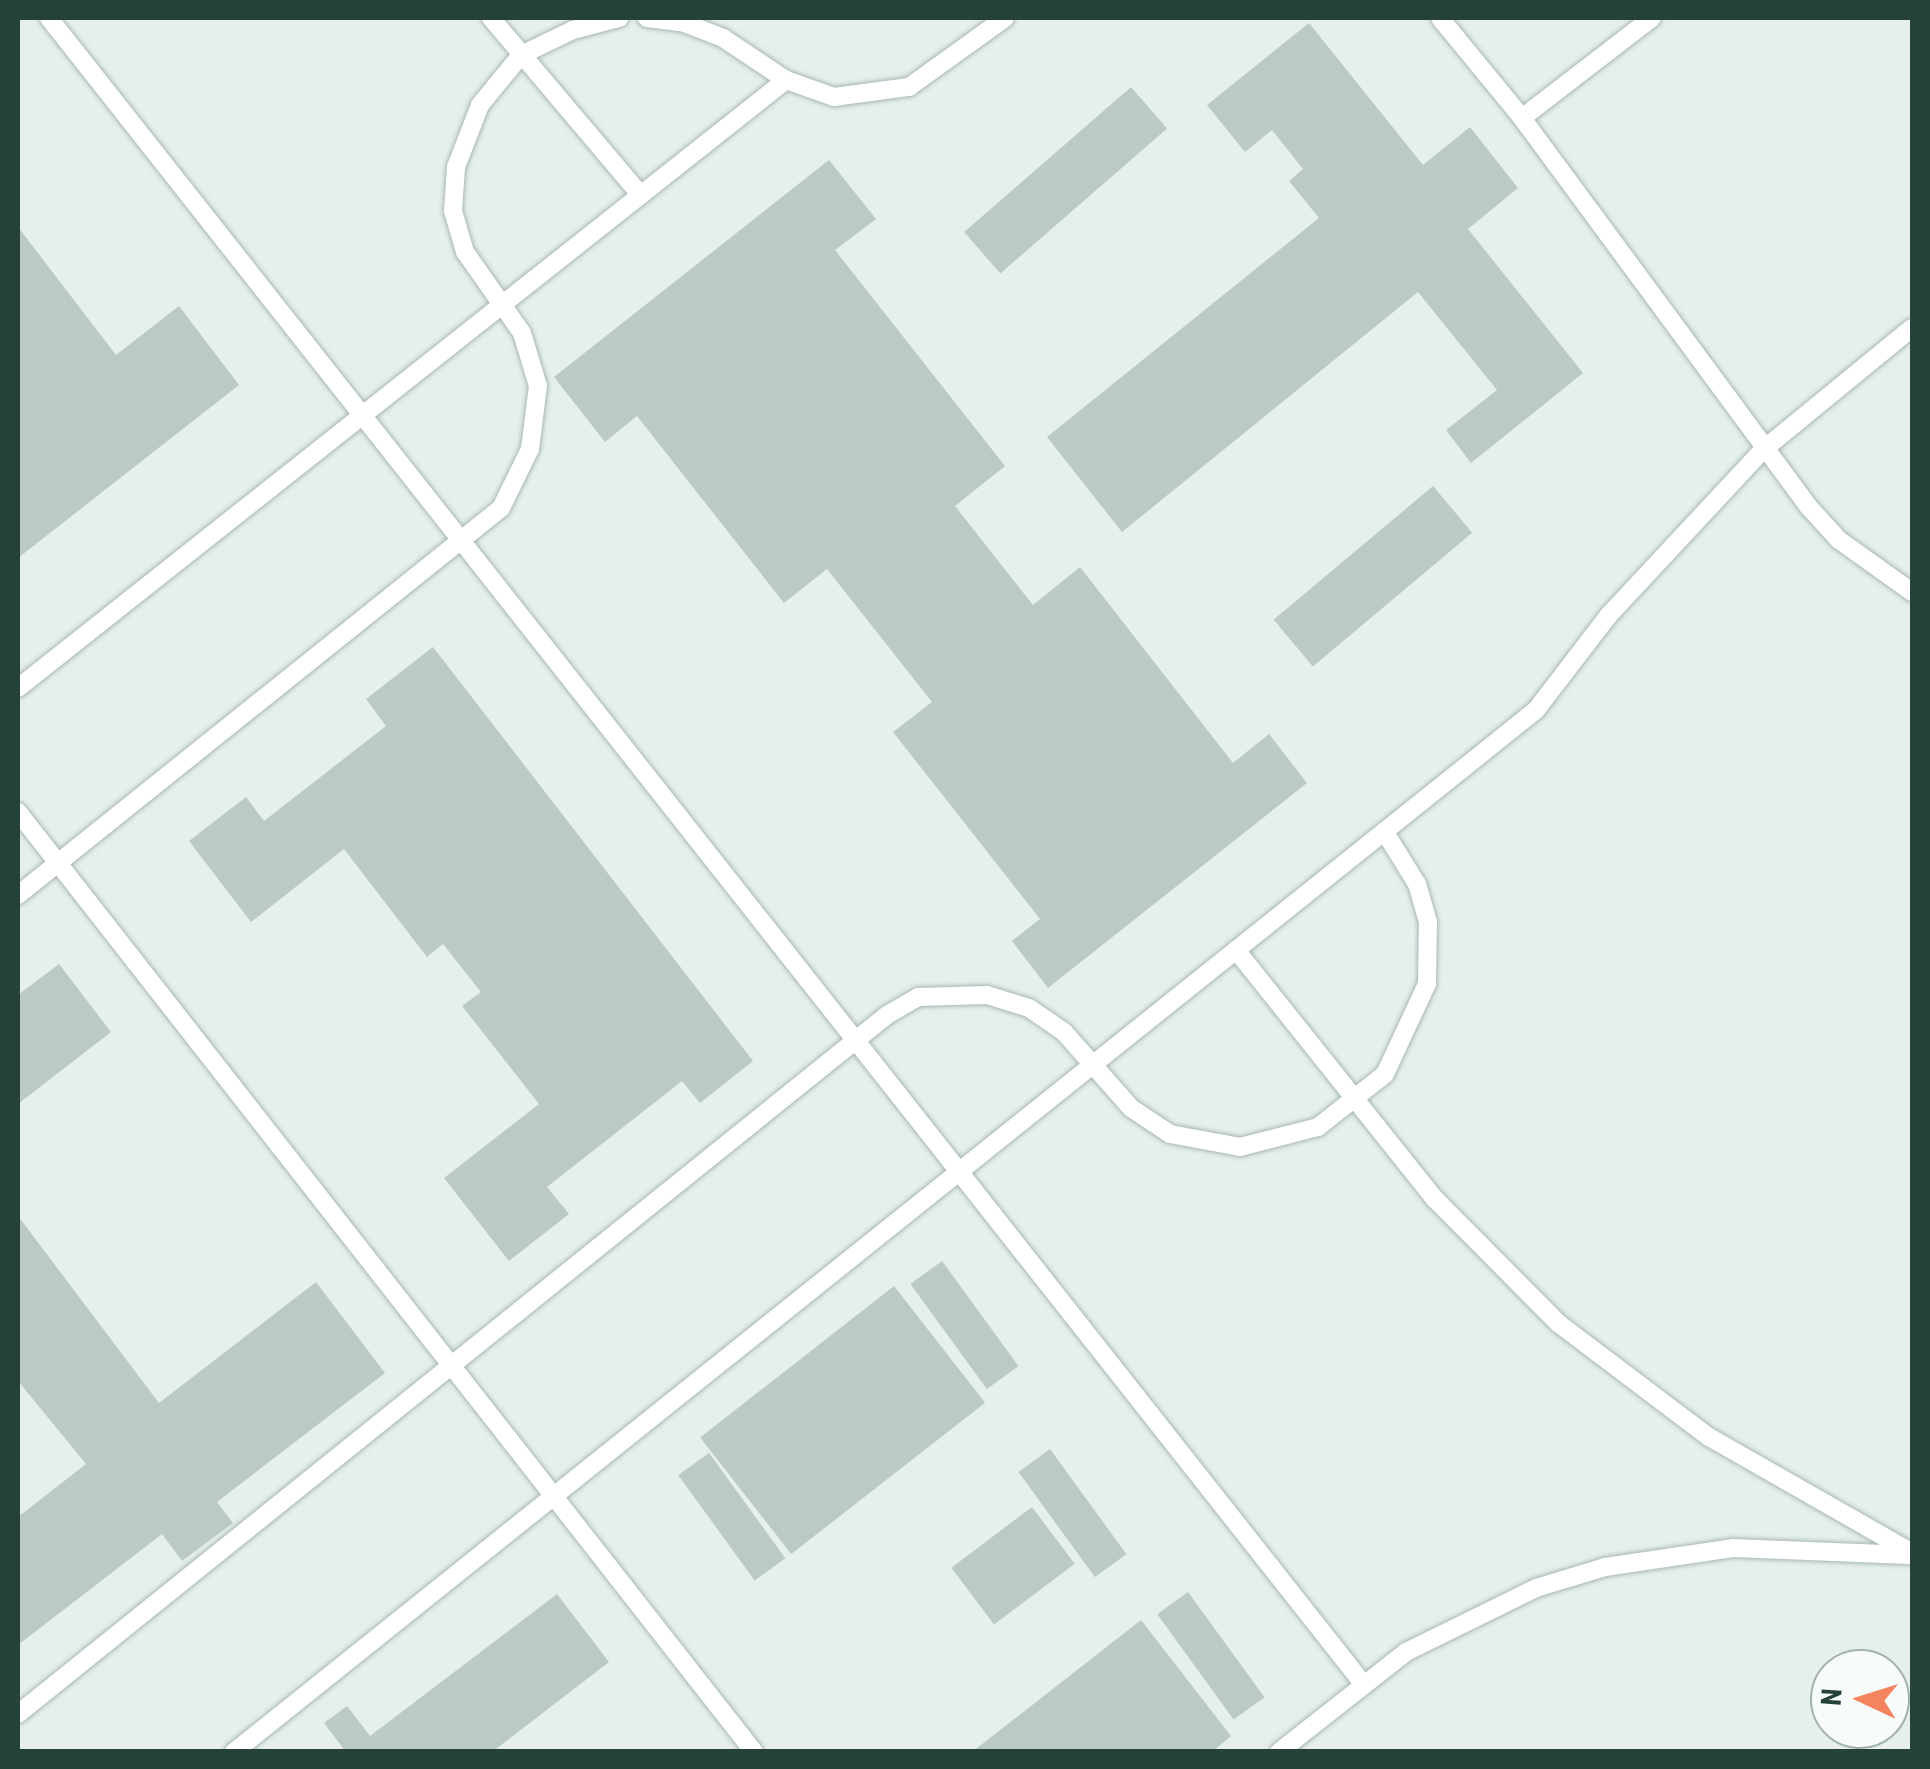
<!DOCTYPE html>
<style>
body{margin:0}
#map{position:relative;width:1930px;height:1769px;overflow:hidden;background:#e6efeb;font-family:"Roboto Condensed",sans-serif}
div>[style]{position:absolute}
.building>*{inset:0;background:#bbcac4;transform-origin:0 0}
.roads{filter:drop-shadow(0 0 2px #a8b8b2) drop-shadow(0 0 2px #a8b8b2)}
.lane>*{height:18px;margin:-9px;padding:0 9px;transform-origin:9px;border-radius:9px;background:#fff}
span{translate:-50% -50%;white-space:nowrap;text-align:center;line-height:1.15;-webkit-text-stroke:10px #f7fbf9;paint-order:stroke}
.frame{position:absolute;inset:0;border:20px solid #24423a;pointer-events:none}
.north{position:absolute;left:1810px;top:1649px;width:100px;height:100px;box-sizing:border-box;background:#f7fbf9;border:2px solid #a3b1ad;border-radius:50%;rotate:274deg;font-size:28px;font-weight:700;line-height:40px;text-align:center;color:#24423a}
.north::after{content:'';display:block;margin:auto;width:35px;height:45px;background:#f4845f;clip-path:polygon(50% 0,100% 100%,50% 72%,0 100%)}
</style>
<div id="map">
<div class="building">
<div style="clip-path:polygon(1309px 23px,1423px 165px,1470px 127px,1518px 188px,1468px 229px,1583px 373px,1471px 463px,1446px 430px,1497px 390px,1418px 292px,1122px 532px,1047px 437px,1319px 218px,1289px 181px,1303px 169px,1272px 130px,1245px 152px,1207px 105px)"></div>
<div style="left:1131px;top:87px;width:55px;height:221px;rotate:49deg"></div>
<div style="clip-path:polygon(829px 160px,876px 219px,835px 250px,1005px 466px,955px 506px,1033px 605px,1080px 567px,1233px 763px,1269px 734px,1307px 783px,1048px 988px,1012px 941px,1040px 919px,893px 732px,932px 702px,827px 569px,784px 603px,637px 416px,605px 442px,554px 377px)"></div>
<div style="clip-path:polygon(18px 227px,116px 355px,179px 306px,239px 385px,18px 558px)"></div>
<div style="left:1433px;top:486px;width:61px;height:208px;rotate:50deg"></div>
<div style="clip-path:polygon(433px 647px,753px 1061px,700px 1103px,682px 1081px,547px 1187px,569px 1214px,509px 1261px,444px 1178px,539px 1104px,462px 1006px,481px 992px,443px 944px,427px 957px,344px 849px,251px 922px,189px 841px,246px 797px,264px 821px,386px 726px,366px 699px)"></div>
<div style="clip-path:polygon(59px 964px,111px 1032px,18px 1104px,18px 995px)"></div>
<div style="clip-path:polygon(18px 1216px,159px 1403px,316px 1282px,385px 1373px,217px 1502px,233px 1523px,182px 1561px,162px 1534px,18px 1645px,18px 1517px,86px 1464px,18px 1381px)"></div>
<div style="left:942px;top:1261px;width:130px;height:39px;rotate:54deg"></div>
<div style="left:894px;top:1286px;width:148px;height:246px;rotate:52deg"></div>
<div style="left:1050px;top:1449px;width:130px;height:39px;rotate:54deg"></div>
<div style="left:709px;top:1453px;width:130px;height:38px;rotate:54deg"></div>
<div style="left:1032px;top:1507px;width:71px;height:101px;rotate:53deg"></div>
<div style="left:1188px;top:1592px;width:130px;height:38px;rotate:54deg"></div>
<div style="clip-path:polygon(557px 1594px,609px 1662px,492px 1752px,346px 1752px,324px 1723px,347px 1706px,370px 1736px)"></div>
<div style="clip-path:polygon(1141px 1620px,1231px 1736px,1212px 1752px,972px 1752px)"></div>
</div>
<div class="roads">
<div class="lane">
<div style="left:49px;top:18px;width:2123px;rotate:51.73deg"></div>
<div style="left:491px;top:18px;width:228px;rotate:49.8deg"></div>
<div style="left:647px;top:18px;width:35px;rotate:7deg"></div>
<div style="left:682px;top:22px;width:44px;rotate:21.3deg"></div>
<div style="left:723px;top:38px;width:76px;rotate:33.7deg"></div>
<div style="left:786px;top:80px;width:51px;rotate:19.5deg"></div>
<div style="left:834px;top:97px;width:76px;rotate:-7.6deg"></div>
<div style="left:909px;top:87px;width:118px;rotate:-35.7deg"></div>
<div style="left:1440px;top:18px;width:129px;rotate:50.6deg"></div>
<div style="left:1522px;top:118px;width:481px;rotate:53.6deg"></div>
<div style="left:1807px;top:505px;width:47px;rotate:47.6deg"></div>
<div style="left:1839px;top:540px;width:90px;rotate:35.5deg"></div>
<div style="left:1522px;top:118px;width:164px;rotate:-37.6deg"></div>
<div style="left:18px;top:688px;width:980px;rotate:-38.37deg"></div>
<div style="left:18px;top:812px;width:1194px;rotate:51.94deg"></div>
<div style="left:18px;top:895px;width:619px;rotate:-38.7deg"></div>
<div style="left:501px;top:508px;width:66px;rotate:-63.8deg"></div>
<div style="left:530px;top:449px;width:64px;rotate:-82.8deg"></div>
<div style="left:538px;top:386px;width:55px;rotate:-106.8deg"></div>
<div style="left:522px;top:333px;width:99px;rotate:-125.1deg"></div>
<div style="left:465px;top:252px;width:43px;rotate:-106.3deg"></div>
<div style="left:453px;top:211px;width:44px;rotate:-86.1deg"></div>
<div style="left:456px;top:167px;width:66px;rotate:-68.8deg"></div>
<div style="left:480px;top:105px;width:65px;rotate:-50.6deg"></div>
<div style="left:521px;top:55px;width:58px;rotate:-25.7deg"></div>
<div style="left:573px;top:30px;width:48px;rotate:-14.6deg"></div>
<div style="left:1236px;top:950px;width:319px;rotate:51.4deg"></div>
<div style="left:1435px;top:1199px;width:175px;rotate:45.2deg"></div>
<div style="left:1558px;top:1323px;width:189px;rotate:37.1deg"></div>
<div style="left:1709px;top:1437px;width:234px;rotate:29.7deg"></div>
<div style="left:18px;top:1714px;width:1115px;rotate:-38.81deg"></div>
<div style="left:887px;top:1015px;width:36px;rotate:-30deg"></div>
<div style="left:918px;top:997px;width:69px;rotate:-1.7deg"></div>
<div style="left:987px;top:995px;width:44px;rotate:17.2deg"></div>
<div style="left:1029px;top:1008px;width:42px;rotate:34.4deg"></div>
<div style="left:1064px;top:1032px;width:101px;rotate:48.6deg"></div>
<div style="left:1131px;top:1108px;width:47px;rotate:33.7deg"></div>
<div style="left:1170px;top:1134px;width:71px;rotate:10.5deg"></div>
<div style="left:1240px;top:1147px;width:81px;rotate:-14.4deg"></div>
<div style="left:1318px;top:1127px;width:85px;rotate:-38.3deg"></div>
<div style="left:1385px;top:1074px;width:99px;rotate:-65deg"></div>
<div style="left:1427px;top:984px;width:62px;rotate:-89.1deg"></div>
<div style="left:1428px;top:922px;width:40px;rotate:-106deg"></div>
<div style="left:1417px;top:884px;width:62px;rotate:-121.9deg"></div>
<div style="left:234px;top:1752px;width:1668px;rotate:-38.67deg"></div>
<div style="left:1536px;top:710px;width:118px;rotate:-52.5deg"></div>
<div style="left:1608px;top:616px;width:229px;rotate:-47deg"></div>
<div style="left:1764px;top:449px;width:191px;rotate:-39.3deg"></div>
<div style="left:1279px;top:1752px;width:162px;rotate:-38.2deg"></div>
<div style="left:1406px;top:1652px;width:145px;rotate:-26.2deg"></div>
<div style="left:1536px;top:1588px;width:72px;rotate:-16.9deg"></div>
<div style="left:1605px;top:1567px;width:129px;rotate:-8.4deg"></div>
<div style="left:1733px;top:1548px;width:176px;rotate:2.3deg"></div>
</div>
</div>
<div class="frame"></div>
<div class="north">N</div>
</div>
